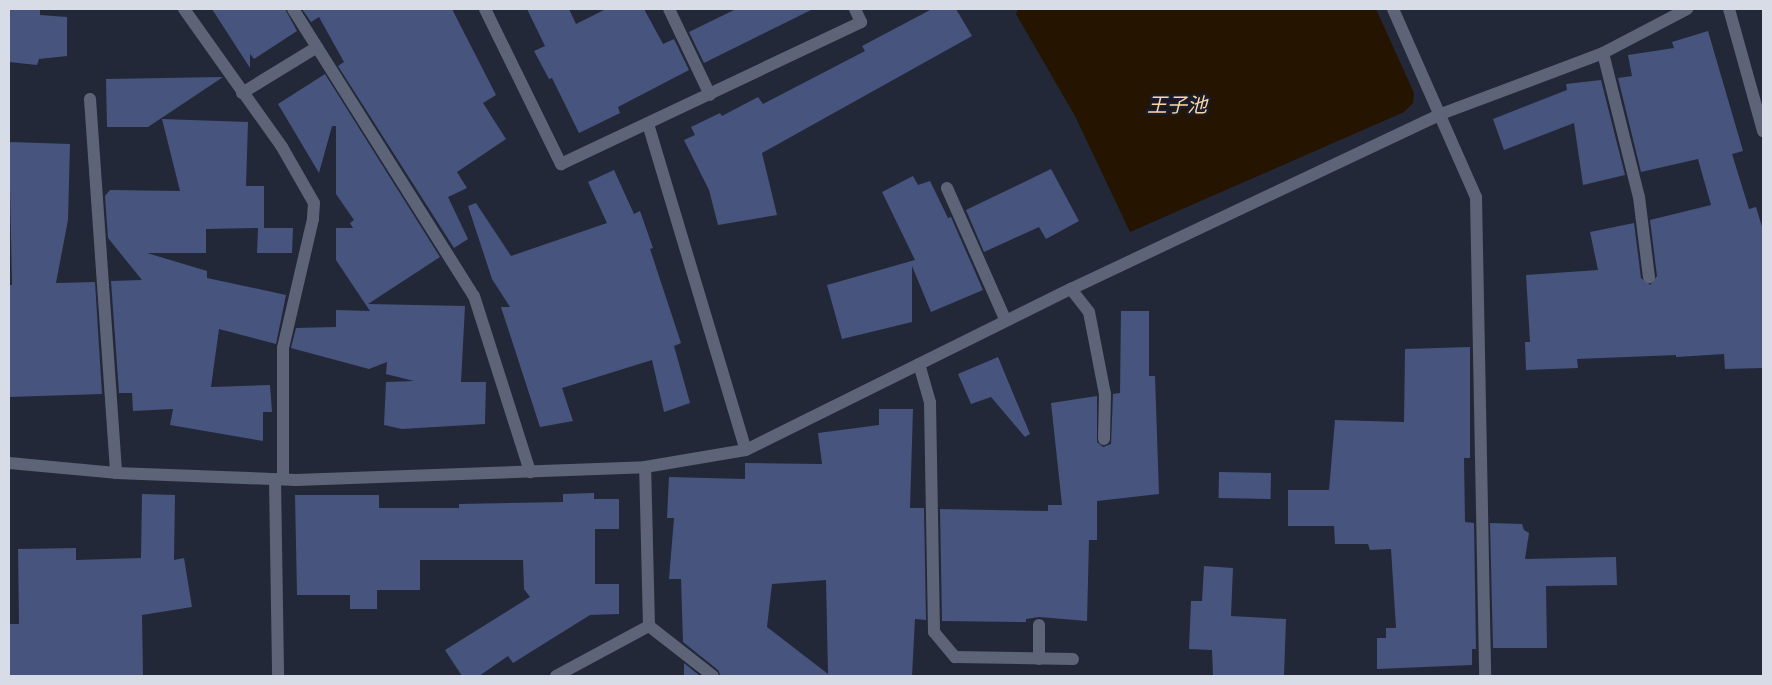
<!DOCTYPE html>
<meta charset="utf-8">
<style>
body{margin:0}
#map{position:relative;width:1772px;height:685px;overflow:hidden;background:#232838;font-family:"Sofia Sans Condensed","Noto Sans JP",sans-serif}
div>[style]{position:absolute}
.water>*{inset:0;background:#241400}
.building>*{inset:0;background:#46547e;transform-origin:0 0}
.minor>*{height:12px;margin:-6px;padding:0 6px;transform-origin:6px;border-radius:6px;background:#5d6477}
span{translate:-50% -50%;white-space:nowrap;text-align:center;line-height:1.15;-webkit-text-stroke:4.5px #191e2e;paint-order:stroke}
.water-label{font-size:20px;color:#fed4a0;font-style:italic}
.frame{position:absolute;inset:0;border:10px solid #d8dce7;pointer-events:none}
</style>
<div id="map">
<div class="water">
<div style="clip-path:polygon(1018px 9px,1376px 9px,1414px 93px,1413px 103px,1404px 112px,1130px 232px,1075px 116px,1016px 14px)"></div>
</div>
<div class="building">
<div style="clip-path:polygon(9px 9px,40px 9px,40px 15px,67px 17px,67px 56px,39px 59px,37px 65px,9px 62px)"></div>
<div style="clip-path:polygon(212px 9px,285px 9px,297px 31px,254px 59px,250px 54px,250px 68px)"></div>
<div style="clip-path:polygon(302px 9px,452px 9px,496px 95px,483px 103px,506px 139px,457px 172px,467px 188px,448px 197px,468px 239px,454px 248px,338px 66px,344px 62px,319px 17px,311px 22px)"></div>
<div style="clip-path:polygon(527px 9px,569px 9px,576px 24px,606px 9px,644px 9px,663px 44px,674px 39px,689px 70px,618px 107px,620px 113px,579px 133px,552px 78px,549px 79px,534px 51px,545px 46px)"></div>
<div style="clip-path:polygon(736px 9px,813px 9px,704px 63px,689px 32px)"></div>
<div style="clip-path:polygon(932px 9px,956px 9px,972px 36px,762px 153px,777px 215px,718px 225px,709px 190px,684px 140px,695px 135px,691px 127px,720px 113px,722px 116px,758px 97px,763px 104px,865px 51px,862px 46px)"></div>
<div style="clip-path:polygon(1708px 31px,1743px 151px,1732px 154px,1749px 209px,1756px 207px,1763px 230px,1763px 368px,1725px 369px,1724px 354px,1676px 357px,1676px 355px,1577px 359px,1578px 368px,1526px 370px,1525px 342px,1530px 342px,1526px 275px,1598px 270px,1590px 232px,1634px 223px,1641px 278px,1650px 285px,1657px 276px,1650px 220px,1711px 205px,1698px 159px,1641px 172px,1618px 78px,1632px 76px,1628px 55px,1674px 48px,1672px 42px)"></div>
<div style="clip-path:polygon(325px 74px,440px 257px,368px 304px,465px 306px,461px 382px,486px 382px,485px 424px,402px 429px,384px 425px,386px 382px,414px 381px,386px 374px,387px 362px,369px 369px,291px 348px,296px 328px,336px 327px,336px 310px,370px 311px,336px 260px,336px 228px,353px 228px,350px 223px,354px 220px,336px 194px,336px 126px,332px 126px,319px 173px,278px 104px)"></div>
<div style="clip-path:polygon(223px 77px,148px 127px,107px 127px,106px 79px)"></div>
<div style="clip-path:polygon(1601px 80px,1625px 175px,1583px 185px,1574px 123px,1504px 150px,1493px 119px,1567px 90px,1566px 84px)"></div>
<div style="clip-path:polygon(162px 119px,248px 122px,246px 186px,264px 186px,264px 228px,293px 228px,292px 253px,257px 253px,258px 228px,206px 229px,206px 253px,147px 253px,207px 271px,207px 278px,286px 295px,276px 344px,219px 329px,211px 387px,270px 385px,272px 412px,263px 412px,263px 441px,170px 425px,173px 409px,133px 411px,132px 393px,119px 393px,111px 281px,142px 280px,108px 238px,105px 196px,110px 190px,180px 191px)"></div>
<div style="clip-path:polygon(9px 142px,70px 144px,68px 220px,56px 283px,95px 282px,102px 394px,9px 397px,9px 285px,12px 285px)"></div>
<div style="clip-path:polygon(1051px 169px,1079px 221px,1046px 239px,1039px 227px,984px 252px,966px 210px)"></div>
<div style="clip-path:polygon(614px 170px,634px 214px,640px 211px,653px 248px,650px 249px,681px 343px,674px 346px,690px 403px,664px 412px,652px 360px,562px 388px,573px 421px,540px 427px,501px 307px,510px 307px,492px 279px,468px 206px,476px 203px,511px 256px,607px 223px,588px 182px)"></div>
<div style="clip-path:polygon(913px 176px,918px 185px,930px 181px,948px 218px,951px 217px,983px 290px,931px 312px,912px 266px,912px 322px,842px 339px,827px 285px,915px 260px,882px 192px)"></div>
<div style="clip-path:polygon(1121px 311px,1149px 311px,1149px 376px,1155px 376px,1159px 494px,1097px 501px,1097px 540px,1089px 540px,1087px 621px,1039px 617px,1026px 619px,1026px 622px,942px 621px,940px 509px,1048px 511px,1048px 505px,1062px 505px,1051px 403px,1097px 396px,1097px 442px,1103px 447px,1111px 444px,1113px 394px,1120px 393px)"></div>
<div style="clip-path:polygon(1470px 347px,1470px 458px,1464px 458px,1465px 522px,1474px 523px,1476px 649px,1472px 649px,1472px 665px,1377px 669px,1377px 638px,1386px 638px,1386px 628px,1396px 628px,1391px 549px,1370px 550px,1368px 544px,1335px 544px,1334px 526px,1288px 526px,1288px 490px,1329px 490px,1335px 420px,1404px 422px,1405px 349px)"></div>
<div style="clip-path:polygon(998px 357px,1030px 434px,1025px 437px,991px 397px,971px 404px,958px 374px)"></div>
<div style="clip-path:polygon(evenodd,879px 409px,913px 409px,910px 508px,924px 508px,926px 620px,915px 619px,912px 676px,721px 676px,718px 670px,683px 642px,681px 579px,669px 579px,674px 518px,667px 518px,669px 477px,745px 479px,745px 463px,822px 464px,818px 433px,879px 425px,879px 409px,826px 580px,828px 674px,767px 627px,772px 584px,826px 580px)"></div>
<div style="left:1219px;top:472px;width:52px;height:26px;rotate:1deg"></div>
<div style="clip-path:polygon(594px 493px,594px 499px,619px 499px,619px 529px,595px 529px,595px 584px,619px 584px,619px 614px,590px 615px,513px 663px,508px 656px,479px 676px,462px 676px,445px 650px,530px 597px,524px 589px,523px 560px,420px 560px,420px 590px,377px 590px,377px 609px,350px 609px,350px 595px,297px 595px,295px 495px,379px 495px,379px 508px,459px 508px,459px 504px,563px 502px,563px 494px)"></div>
<div style="clip-path:polygon(142px 494px,175px 495px,174px 560px,184px 558px,192px 607px,142px 615px,143px 676px,9px 676px,9px 624px,19px 624px,18px 549px,76px 548px,76px 560px,141px 558px)"></div>
<div style="clip-path:polygon(1490px 523px,1522px 524px,1524px 530px,1529px 533px,1525px 559px,1616px 557px,1617px 585px,1546px 586px,1547px 648px,1493px 648px)"></div>
<div style="clip-path:polygon(1204px 566px,1233px 568px,1231px 616px,1286px 619px,1284px 676px,1213px 676px,1212px 650px,1189px 649px,1191px 601px,1202px 601px)"></div>
<div style="clip-path:polygon(684px 663px,700px 676px,684px 676px)"></div>
</div>
<div class="minor">
<div style="left:184px;top:9px;width:169px;rotate:54.6deg"></div>
<div style="left:282px;top:147px;width:64px;rotate:60.3deg"></div>
<div style="left:314px;top:203px;width:16px;rotate:94deg"></div>
<div style="left:313px;top:219px;width:132px;rotate:103.1deg"></div>
<div style="left:283px;top:348px;width:131px;rotate:90deg"></div>
<div style="left:293px;top:9px;width:339px;rotate:57.8deg"></div>
<div style="left:474px;top:296px;width:185px;rotate:72.3deg"></div>
<div style="left:485px;top:9px;width:173px;rotate:63.9deg"></div>
<div style="left:561px;top:164px;width:332px;rotate:-25.3deg"></div>
<div style="left:861px;top:22px;width:14px;rotate:-115deg"></div>
<div style="left:669px;top:9px;width:95px;rotate:64.5deg"></div>
<div style="left:1393px;top:9px;width:206px;rotate:66.2deg"></div>
<div style="left:1476px;top:197px;width:479px;rotate:88.9deg"></div>
<div style="left:1729px;top:9px;width:127px;rotate:74.4deg"></div>
<div style="left:1603px;top:53px;width:148px;rotate:76deg"></div>
<div style="left:1639px;top:197px;width:81px;rotate:82.9deg"></div>
<div style="left:242px;top:93px;width:88px;rotate:-31.5deg"></div>
<div style="left:90px;top:99px;width:375px;rotate:86deg"></div>
<div style="left:648px;top:124px;width:340px;rotate:73.3deg"></div>
<div style="left:947px;top:188px;width:145px;rotate:66.1deg"></div>
<div style="left:1071px;top:289px;width:29px;rotate:52deg"></div>
<div style="left:1089px;top:312px;width:84px;rotate:79deg"></div>
<div style="left:1105px;top:394px;width:45px;rotate:91.3deg"></div>
<div style="left:919px;top:364px;width:40px;rotate:74deg"></div>
<div style="left:930px;top:402px;width:230px;rotate:89deg"></div>
<div style="left:934px;top:632px;width:33px;rotate:50deg"></div>
<div style="left:955px;top:657px;width:118px;rotate:1deg"></div>
<div style="left:9px;top:463px;width:107px;rotate:5.3deg"></div>
<div style="left:116px;top:473px;width:180px;rotate:2.2deg"></div>
<div style="left:296px;top:480px;width:349px;rotate:-2.1deg"></div>
<div style="left:645px;top:467px;width:102px;rotate:-9.6deg"></div>
<div style="left:746px;top:450px;width:363px;rotate:-26.4deg"></div>
<div style="left:1071px;top:289px;width:409px;rotate:-25.3deg"></div>
<div style="left:1441px;top:114px;width:173px;rotate:-20.6deg"></div>
<div style="left:1603px;top:53px;width:95px;rotate:-27.6deg"></div>
<div style="left:275px;top:479px;width:197px;rotate:89.1deg"></div>
<div style="left:649px;top:626px;width:81px;rotate:38deg"></div>
<div style="left:1039px;top:659px;width:34px;rotate:-90deg"></div>
<div style="left:556px;top:676px;width:106px;rotate:-28.3deg"></div>
<div style="left:649px;top:626px;width:159px;rotate:-91.4deg"></div>
</div>
<div class="water-label">
<span style="left:1177px;top:106px">王子池</span>
</div>
<div class="frame"></div>
</div>
